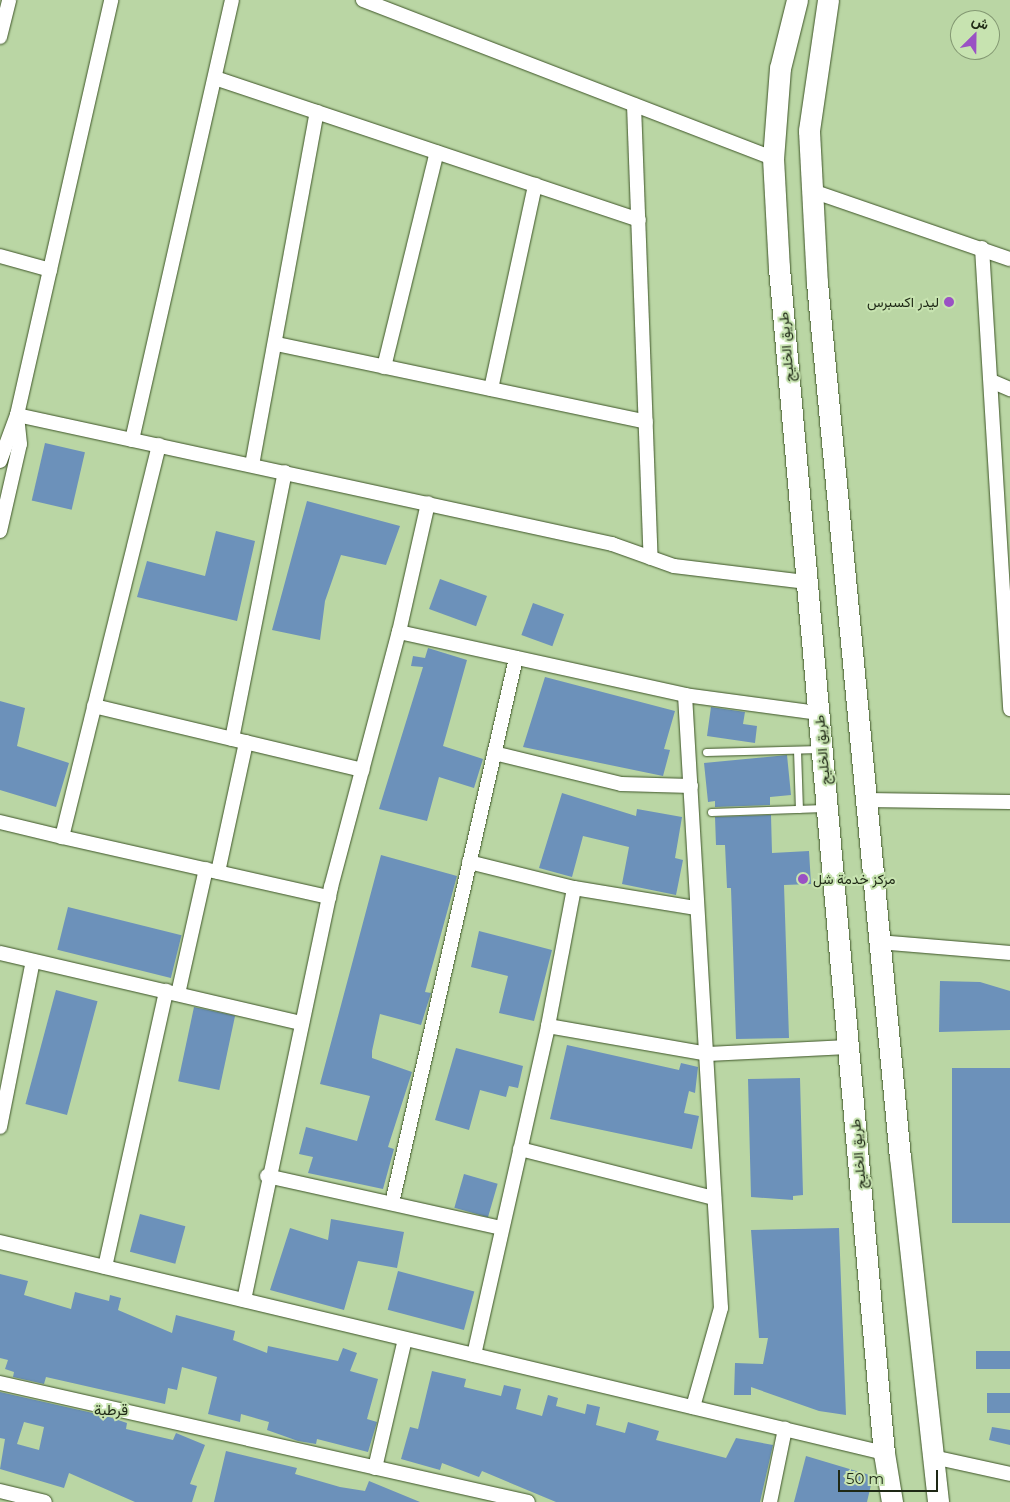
<!DOCTYPE html>
<meta charset="utf-8">
<style>
body{margin:0}
#map{position:relative;width:1010px;height:1502px;overflow:hidden;background:#bad6a4;font-family:Montserrat,Vazirmatn,sans-serif}
div>[style]{position:absolute}
.building>*{inset:0;background:#6c91ba;transform-origin:0 0}
.roads{filter:drop-shadow(0 0 1px #3e5528) drop-shadow(0 0 1px #3e5528)}
.service>*{height:7px;margin:-3.5px;padding:0 3.5px;transform-origin:3.5px;border-radius:3.5px;background:#fff}
.minor>*{height:14px;margin:-7px;padding:0 7px;transform-origin:7px;border-radius:7px;background:#fff}
.primary>*{height:21px;margin:-10.5px;padding:0 10.5px;transform-origin:10.5px;border-radius:10.5px;background:#fff}
.dots>*{width:14px;height:14px;translate:-50% -50%;box-sizing:border-box;border:2px solid #c7e3b0;border-radius:50%}
span{translate:-50% -50%;white-space:nowrap;text-align:center;line-height:1.15;-webkit-text-stroke:4px #c7e3b0;paint-order:stroke}
.poi-label{font-size:14px;color:#1e2815}
.right{translate:-100% -50%;text-align:right}
.left{translate:0 -50%;text-align:left}
.street-label{font-size:14px;color:#1e2815}
.neighbourhood-label{font-size:15px;color:#1e2815}
.north{position:absolute;left:950px;top:10px;width:50px;height:50px;box-sizing:border-box;background:#c7e3b0;border:1px solid #839872;border-radius:50%;rotate:23deg;font-size:14px;font-weight:700;line-height:20px;text-align:center;color:#1e2815}
.north::after{content:'';display:block;margin:auto;width:18px;height:22px;background:#9a51c4;clip-path:polygon(50% 0,100% 100%,50% 72%,0 100%)}
.scale{position:absolute;left:838px;top:1470px;width:100px;height:22px;box-sizing:border-box;border:2px solid #1e2815;border-top:0;padding-left:6px;font-size:15px;line-height:18px;white-space:nowrap;color:#1e2815;-webkit-text-stroke:4px #c7e3b0;paint-order:stroke}
</style>
<div id="map">
<div class="building">
<div style="left:45px;top:443px;width:41px;height:59px;rotate:13deg"></div>
<div style="clip-path:polygon(307px 501px,400px 526px,386px 565px,341px 555px,325px 601px,320px 640px,272px 630px)"></div>
<div style="clip-path:polygon(216px 531px,255px 541px,237px 621px,137px 597px,147px 561px,205px 576px)"></div>
<div style="left:440px;top:579px;width:50px;height:32px;rotate:20deg"></div>
<div style="left:533px;top:603px;width:33px;height:34px;rotate:20deg"></div>
<div style="clip-path:polygon(428px 648px,467px 660px,443px 746px,483px 759px,474px 788px,439px 777px,427px 821px,379px 809px,423px 667px,411px 666px,413px 656px,425px 658px)"></div>
<div style="clip-path:polygon(545px 677px,675px 711px,664px 749px,670px 750px,663px 776px,523px 747px)"></div>
<div style="clip-path:polygon(0 701px,25px 708px,17px 746px,69px 763px,56px 807px,0 790px)"></div>
<div style="clip-path:polygon(711px 707px,745px 712px,743px 724px,757px 726px,755px 743px,707px 736px)"></div>
<div style="clip-path:polygon(787px 755px,791px 795px,770px 797px,770px 805px,715px 807px,715px 801px,708px 802px,704px 763px)"></div>
<div style="clip-path:polygon(562px 793px,636px 816px,637px 809px,682px 817px,675px 858px,683px 860px,676px 895px,622px 884px,629px 847px,583px 836px,572px 877px,539px 868px)"></div>
<div style="clip-path:polygon(771px 815px,772px 853px,809px 851px,811px 884px,784px 885px,789px 1038px,736px 1039px,731px 888px,727px 888px,725px 845px,716px 845px,715px 817px)"></div>
<div style="clip-path:polygon(381px 855px,457px 876px,425px 992px,431px 993px,421px 1025px,380px 1014px,372px 1051px,372px 1058px,412px 1072px,388px 1147px,394px 1149px,383px 1189px,308px 1173px,313px 1157px,299px 1154px,306px 1127px,357px 1141px,370px 1096px,320px 1084px)"></div>
<div style="left:68px;top:907px;width:117px;height:44px;rotate:14deg"></div>
<div style="clip-path:polygon(479px 931px,552px 950px,534px 1021px,499px 1013px,508px 976px,471px 967px)"></div>
<div style="clip-path:polygon(940px 981px,980px 982px,1010px 991px,1010px 1030px,939px 1032px)"></div>
<div style="left:56px;top:990px;width:43px;height:118px;rotate:15deg"></div>
<div style="left:194px;top:1007px;width:42px;height:76px;rotate:12deg"></div>
<div style="clip-path:polygon(567px 1045px,679px 1070px,681px 1063px,698px 1067px,695px 1093px,689px 1091px,684px 1113px,699px 1116px,692px 1149px,550px 1119px)"></div>
<div style="clip-path:polygon(456px 1048px,523px 1066px,518px 1088px,509px 1086px,506px 1097px,480px 1090px,469px 1130px,435px 1120px)"></div>
<div style="left:1010px;top:1068px;width:155px;height:58px;rotate:90deg"></div>
<div style="clip-path:polygon(800px 1078px,803px 1195px,793px 1196px,793px 1200px,751px 1197px,748px 1079px)"></div>
<div style="left:464px;top:1174px;width:35px;height:35px;rotate:16deg"></div>
<div style="left:140px;top:1214px;width:47px;height:39px;rotate:15deg"></div>
<div style="clip-path:polygon(331px 1219px,404px 1232px,397px 1268px,358px 1261px,344px 1310px,270px 1290px,290px 1228px,328px 1240px)"></div>
<div style="clip-path:polygon(839px 1228px,846px 1415px,819px 1411px,751px 1387px,751px 1395px,734px 1395px,735px 1363px,763px 1364px,768px 1338px,759px 1338px,751px 1230px)"></div>
<div style="left:398px;top:1271px;width:79px;height:40px;rotate:15deg"></div>
<div style="clip-path:polygon(0 1274px,28px 1281px,24px 1295px,71px 1309px,75px 1292px,109px 1301px,110px 1295px,121px 1298px,118px 1310px,172px 1333px,176px 1315px,235px 1331px,233px 1340px,267px 1353px,268px 1346px,338px 1361px,343px 1348px,357px 1353px,350px 1371px,378px 1379px,367px 1419px,377px 1422px,368px 1452px,317px 1439px,316px 1444px,298px 1441px,267px 1430px,269px 1422px,241px 1414px,240px 1422px,208px 1414px,217px 1377px,182px 1367px,177px 1390px,168px 1388px,165px 1404px,46px 1377px,44px 1384px,13px 1377px,14px 1372px,5px 1369px,8px 1360px,0 1358px)"></div>
<div style="left:976px;top:1351px;width:34px;height:18px"></div>
<div style="clip-path:polygon(432px 1371px,466px 1379px,464px 1387px,501px 1396px,504px 1385px,521px 1389px,516px 1409px,542px 1416px,548px 1395px,558px 1398px,556px 1406px,585px 1414px,587px 1404px,600px 1407px,596px 1425px,625px 1433px,628px 1422px,659px 1431px,656px 1440px,726px 1458px,736px 1438px,773px 1445px,760px 1502px,556px 1502px,482px 1471px,479px 1477px,442px 1463px,440px 1470px,401px 1459px,410px 1427px,418px 1429px)"></div>
<div style="clip-path:polygon(evenodd,0 1392px,106px 1416px,127px 1423px,126px 1429px,173px 1440px,176px 1433px,205px 1445px,190px 1484px,197px 1486px,192px 1502px,135px 1502px,69px 1473px,64px 1488px,0 1469px,5px 1439px,0 1438px,0 1392px,24px 1422px,44px 1427px,39px 1450px,17px 1444px,24px 1422px)"></div>
<div style="left:1010px;top:1393px;width:20px;height:23px;rotate:90deg"></div>
<div style="clip-path:polygon(992px 1427px,1010px 1430px,1010px 1445px,989px 1440px)"></div>
<div style="clip-path:polygon(226px 1451px,297px 1468px,295px 1474px,340px 1487px,365px 1491px,369px 1481px,420px 1502px,214px 1502px)"></div>
<div style="clip-path:polygon(806px 1456px,873px 1476px,867px 1502px,794px 1502px)"></div>
</div>
<div class="roads">
<div class="service">
<div style="left:797px;top:750px;width:59px;rotate:88.1deg"></div>
<div style="left:706px;top:752px;width:114px;rotate:-1.5deg"></div>
<div style="left:711px;top:812px;width:113px;rotate:-2deg"></div>
</div>
<div class="minor">
<div style="left:363px;top:0;width:439px;rotate:21.1deg"></div>
<div style="left:0;top:37px;width:38px;rotate:-76deg"></div>
<div style="left:215px;top:78px;width:447px;rotate:18.5deg"></div>
<div style="left:634px;top:105px;width:453px;rotate:87.9deg"></div>
<div style="left:812px;top:191px;width:209px;rotate:19deg"></div>
<div style="left:982px;top:248px;width:462px;rotate:86.5deg"></div>
<div style="left:0;top:256px;width:52px;rotate:15.6deg"></div>
<div style="left:277px;top:344px;width:377px;rotate:11.9deg"></div>
<div style="left:384px;top:367px;width:221px;rotate:-76.2deg"></div>
<div style="left:991px;top:381px;width:21px;rotate:23deg"></div>
<div style="left:491px;top:389px;width:209px;rotate:-77.8deg"></div>
<div style="left:17px;top:415px;width:609px;rotate:12.23deg"></div>
<div style="left:612px;top:544px;width:66px;rotate:19.5deg"></div>
<div style="left:674px;top:566px;width:134px;rotate:6.9deg"></div>
<div style="left:132px;top:440px;width:451px;rotate:-77.2deg"></div>
<div style="left:159px;top:445px;width:404px;rotate:103.9deg"></div>
<div style="left:62px;top:837px;width:274px;rotate:12.7deg"></div>
<div style="left:0;top:461px;width:49px;rotate:-69.7deg"></div>
<div style="left:17px;top:415px;width:426px;rotate:-77.2deg"></div>
<div style="left:252px;top:465px;width:359px;rotate:-79.6deg"></div>
<div style="left:0;top:531px;width:89px;rotate:-77.1deg"></div>
<div style="left:20px;top:444px;width:29px;rotate:-96deg"></div>
<div style="left:399px;top:632px;width:293px;rotate:12.4deg"></div>
<div style="left:685px;top:695px;width:134px;rotate:7.7deg"></div>
<div style="left:685px;top:695px;width:614px;rotate:86.64deg"></div>
<div style="left:721px;top:1308px;width:103px;rotate:105.8deg"></div>
<div style="left:94px;top:706px;width:276px;rotate:13.4deg"></div>
<div style="left:232px;top:739px;width:272px;rotate:-78.8deg"></div>
<div style="left:494px;top:753px;width:131px;rotate:13.7deg"></div>
<div style="left:621px;top:784px;width:70px;rotate:1.6deg"></div>
<div style="left:866px;top:800px;width:144px;rotate:0.8deg"></div>
<div style="left:0;top:822px;width:64px;rotate:13.6deg"></div>
<div style="left:469px;top:862px;width:108px;rotate:13.9deg"></div>
<div style="left:574px;top:888px;width:124px;rotate:9.3deg"></div>
<div style="left:218px;top:872px;width:133px;rotate:-77.8deg"></div>
<div style="left:879px;top:942px;width:131px;rotate:4.8deg"></div>
<div style="left:0;top:953px;width:310px;rotate:13.1deg"></div>
<div style="left:178px;top:994px;width:128px;rotate:-77.4deg"></div>
<div style="left:548px;top:1026px;width:162px;rotate:9.9deg"></div>
<div style="left:708px;top:1054px;width:140px;rotate:-2.9deg"></div>
<div style="left:0;top:1127px;width:169px;rotate:-78.8deg"></div>
<div style="left:520px;top:1149px;width:200px;rotate:14.2deg"></div>
<div style="left:267px;top:1176px;width:240px;rotate:12.5deg"></div>
<div style="left:392px;top:1203px;width:559px;rotate:-77.18deg"></div>
<div style="left:0;top:1242px;width:909px;rotate:13.42deg"></div>
<div style="left:105px;top:1267px;width:283px;rotate:-77.5deg"></div>
<div style="left:244px;top:1300px;width:422px;rotate:-78.1deg"></div>
<div style="left:331px;top:887px;width:264px;rotate:-75.1deg"></div>
<div style="left:399px;top:632px;width:132px;rotate:-77.3deg"></div>
<div style="left:474px;top:1355px;width:337px;rotate:-77.3deg"></div>
<div style="left:548px;top:1026px;width:140px;rotate:-79.3deg"></div>
<div style="left:0;top:1383px;width:541px;rotate:12.7deg"></div>
<div style="left:933px;top:1457px;width:79px;rotate:12.4deg"></div>
<div style="left:375px;top:1468px;width:132px;rotate:-76.9deg"></div>
<div style="left:0;top:1491px;width:46px;rotate:13.7deg"></div>
<div style="left:770px;top:1502px;width:75px;rotate:-78.4deg"></div>
</div>
<div class="primary">
<div style="left:797px;top:0;width:70px;rotate:104deg"></div>
<div style="left:780px;top:68px;width:90px;rotate:94.4deg"></div>
<div style="left:773px;top:158px;width:110px;rotate:86.9deg"></div>
<div style="left:779px;top:268px;width:1190px;rotate:84.94deg"></div>
<div style="left:884px;top:1453px;width:50px;rotate:80.7deg"></div>
<div style="left:828px;top:0;width:132px;rotate:98.3deg"></div>
<div style="left:809px;top:131px;width:152px;rotate:87deg"></div>
<div style="left:817px;top:283px;width:878px;rotate:84.58deg"></div>
<div style="left:900px;top:1157px;width:347px;rotate:83.7deg"></div>
</div>
</div>
<div class="dots">
<div style="left:949px;top:302px;background:#9a51c4"></div>
<div style="left:803px;top:879px;background:#9a51c4"></div>
</div>
<div class="poi-label">
<span class="right" style="left:939px;top:302px">ليدر اكسبرس</span>
<span class="left" style="left:813px;top:879px">مركز خدمة شل</span>
</div>
<div class="street-label">
<span style="left:786px;top:347px;rotate:-95deg">طريق الخليج</span>
<span style="left:822px;top:750px;rotate:-95deg">طريق الخليج</span>
<span style="left:858px;top:1154px;rotate:-95deg">طريق الخليج</span>
</div>
<div class="neighbourhood-label">
<span style="left:111px;top:1410px">قرطبة</span>
</div>
<div class="north">ش</div>
<div class="scale">50 m</div>
</div>
